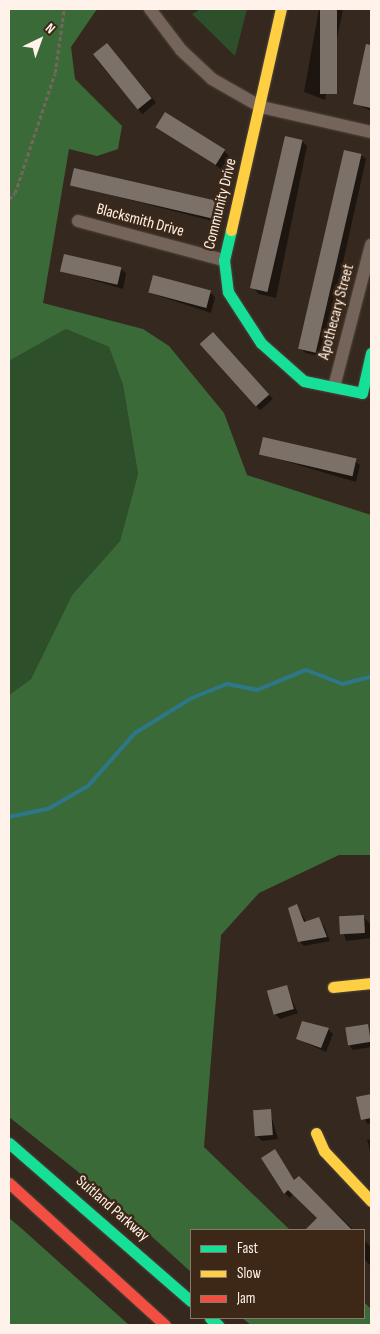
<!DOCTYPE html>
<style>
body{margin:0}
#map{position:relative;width:380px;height:1334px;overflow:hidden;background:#35291f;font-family:"Sofia Sans Condensed",sans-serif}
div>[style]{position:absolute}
.green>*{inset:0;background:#2d4f2a}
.forest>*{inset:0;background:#3b6a39}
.shadow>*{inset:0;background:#0007;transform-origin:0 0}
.stream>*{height:4px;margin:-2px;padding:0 2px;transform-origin:2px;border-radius:2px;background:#2e7789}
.building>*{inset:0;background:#7b7168;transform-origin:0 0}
.path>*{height:2.5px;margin-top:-1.25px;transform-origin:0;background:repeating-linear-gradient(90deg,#72675e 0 4px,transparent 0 6.5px)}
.roads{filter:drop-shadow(0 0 1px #4f453d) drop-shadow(0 0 1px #4f453d)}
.street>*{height:12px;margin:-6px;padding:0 6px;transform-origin:6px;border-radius:6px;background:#74645a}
.fast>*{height:11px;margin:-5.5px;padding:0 5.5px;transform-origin:5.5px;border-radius:5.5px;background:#16e098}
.slow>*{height:11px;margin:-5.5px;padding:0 5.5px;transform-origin:5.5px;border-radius:5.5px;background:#ffcf43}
.jam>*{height:11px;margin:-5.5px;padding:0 5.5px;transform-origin:5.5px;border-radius:5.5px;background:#f24e42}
span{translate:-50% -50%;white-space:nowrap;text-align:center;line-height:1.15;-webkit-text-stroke:5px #3d2817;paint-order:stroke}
.street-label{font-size:16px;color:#fef2ea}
.frame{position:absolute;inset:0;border:10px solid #fef2ea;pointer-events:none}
.legend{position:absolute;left:190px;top:1229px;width:175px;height:90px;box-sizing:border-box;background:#3d2817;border:1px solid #8a796b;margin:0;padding:6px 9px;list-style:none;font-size:15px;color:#fef2ea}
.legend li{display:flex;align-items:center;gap:10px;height:25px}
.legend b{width:25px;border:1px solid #8a796b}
.north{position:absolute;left:15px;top:15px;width:50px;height:50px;-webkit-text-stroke:4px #3d2817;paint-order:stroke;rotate:42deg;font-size:14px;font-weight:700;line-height:20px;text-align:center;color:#fef2ea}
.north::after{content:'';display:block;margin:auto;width:18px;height:22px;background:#fef2ea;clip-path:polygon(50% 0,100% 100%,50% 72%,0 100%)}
</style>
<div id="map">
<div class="green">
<div style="clip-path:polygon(201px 9px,247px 9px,235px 56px,192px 14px)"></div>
<div style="clip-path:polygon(66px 329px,109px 347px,123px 385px,138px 474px,120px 541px,72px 595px,31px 679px,9px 695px,9px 361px)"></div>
</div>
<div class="forest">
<div style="clip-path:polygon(9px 9px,97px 9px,71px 47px,75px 79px,122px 126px,118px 149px,97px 156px,69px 149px,43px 303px,143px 329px,169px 346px,224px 413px,247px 475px,371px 515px,371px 855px,339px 855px,259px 893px,221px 935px,204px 1147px,290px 1230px,191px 1230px,191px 1272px,96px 1186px,9px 1117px,9px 695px,31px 679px,72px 595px,120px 541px,138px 474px,123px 385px,109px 347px,66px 329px,9px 361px)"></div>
<div style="clip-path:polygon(9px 1218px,21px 1228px,129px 1325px,9px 1325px)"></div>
<div style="clip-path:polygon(364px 1302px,371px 1309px,371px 1325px,251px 1325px,242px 1318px,364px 1318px)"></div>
</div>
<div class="shadow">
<div style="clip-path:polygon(319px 9px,343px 9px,325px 100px,304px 92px)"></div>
<div style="clip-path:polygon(371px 38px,371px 111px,355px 103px)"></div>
<div style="left:111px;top:49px;width:70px;height:18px;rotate:50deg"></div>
<div style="clip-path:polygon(157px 127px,224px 151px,229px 156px,221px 169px)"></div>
<div style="clip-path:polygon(302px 141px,307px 146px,276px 298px,259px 294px,254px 289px)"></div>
<div style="clip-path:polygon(361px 155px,366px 159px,322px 357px,306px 353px,301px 349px)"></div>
<div style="clip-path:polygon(72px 185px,215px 201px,220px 206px,216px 222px)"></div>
<div style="clip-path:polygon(121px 269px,126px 273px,123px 289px,62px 271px)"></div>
<div style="clip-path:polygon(210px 292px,215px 297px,211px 313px,150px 293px)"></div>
<div style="left:218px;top:338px;width:82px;height:17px;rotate:48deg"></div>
<div style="clip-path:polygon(261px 454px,355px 461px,360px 465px,356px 482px)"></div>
<div style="clip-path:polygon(297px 906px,307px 923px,319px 921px,324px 926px,330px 941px,304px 946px,300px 942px)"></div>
<div style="clip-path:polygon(363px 916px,371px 925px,371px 938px,346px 941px,340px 918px)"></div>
<div style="clip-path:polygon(286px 987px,298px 1013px,280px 1019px,275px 1014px)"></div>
<div style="clip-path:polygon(368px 1026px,371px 1047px,353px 1050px,349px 1045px)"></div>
<div style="clip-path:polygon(328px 1029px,333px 1034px,326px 1052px,297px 1039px)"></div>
<div style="clip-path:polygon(371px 1095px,371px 1123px,367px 1124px,358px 1098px)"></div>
<div style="clip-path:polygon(270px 1111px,278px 1139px,262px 1141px,257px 1136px)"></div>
<div style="clip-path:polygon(371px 1139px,371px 1154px,367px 1140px)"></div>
<div style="clip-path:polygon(274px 1151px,295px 1181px,299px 1178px,354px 1230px,332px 1230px,293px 1194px,290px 1198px,285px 1193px,263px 1158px)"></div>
<div style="clip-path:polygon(364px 1240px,371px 1247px,371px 1266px,364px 1259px)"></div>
</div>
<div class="stream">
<div style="left:9px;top:817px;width:40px;rotate:-12deg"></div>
<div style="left:48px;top:809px;width:46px;rotate:-29.9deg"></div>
<div style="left:88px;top:786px;width:71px;rotate:-48.4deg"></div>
<div style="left:135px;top:733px;width:67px;rotate:-31.6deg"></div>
<div style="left:192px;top:698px;width:38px;rotate:-22deg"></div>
<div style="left:227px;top:684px;width:31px;rotate:11deg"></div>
<div style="left:257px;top:690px;width:53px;rotate:-22.2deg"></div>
<div style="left:306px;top:670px;width:39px;rotate:21deg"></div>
<div style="left:342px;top:684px;width:30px;rotate:-14deg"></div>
</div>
<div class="building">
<div style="left:320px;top:9px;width:17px;height:85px"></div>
<div style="left:107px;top:43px;width:71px;height:18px;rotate:51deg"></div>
<div style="clip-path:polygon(366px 44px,371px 45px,371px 108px,353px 104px)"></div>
<div style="left:165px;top:112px;width:71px;height:18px;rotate:32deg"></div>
<div style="left:285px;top:136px;width:18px;height:156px;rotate:13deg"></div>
<div style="left:344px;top:150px;width:18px;height:204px;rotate:13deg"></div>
<div style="left:74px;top:168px;width:146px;height:18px;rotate:13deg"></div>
<div style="left:64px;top:254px;width:59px;height:18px;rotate:13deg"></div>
<div style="left:153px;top:275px;width:60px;height:18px;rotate:15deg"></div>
<div style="left:213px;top:332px;width:84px;height:18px;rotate:48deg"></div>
<div style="left:263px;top:437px;width:96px;height:18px;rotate:13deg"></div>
<div style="clip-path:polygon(297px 904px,304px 922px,319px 917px,327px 937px,298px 942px,288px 908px)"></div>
<div style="left:364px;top:915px;width:18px;height:25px;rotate:87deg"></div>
<div style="left:287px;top:985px;width:25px;height:21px;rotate:74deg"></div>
<div style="clip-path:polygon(302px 1021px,329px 1028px,321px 1048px,296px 1039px)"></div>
<div style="left:368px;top:1024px;width:18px;height:23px;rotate:81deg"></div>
<div style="clip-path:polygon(371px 1094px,371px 1118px,361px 1120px,356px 1097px)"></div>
<div style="left:271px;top:1109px;width:26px;height:18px;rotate:86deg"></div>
<div style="clip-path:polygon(275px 1149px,294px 1180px,299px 1176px,352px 1230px,305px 1230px,317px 1218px,288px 1190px,284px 1194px,261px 1158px)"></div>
</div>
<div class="path">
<div style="left:9px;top:199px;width:8px;rotate:-45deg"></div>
<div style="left:15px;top:193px;width:126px;rotate:-71.6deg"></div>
<div style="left:55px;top:73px;width:65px;rotate:-82deg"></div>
</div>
<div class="roads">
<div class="street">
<div style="left:150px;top:9px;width:51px;rotate:52.9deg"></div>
<div style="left:181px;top:50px;width:42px;rotate:43.1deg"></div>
<div style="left:212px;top:79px;width:56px;rotate:29.7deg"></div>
<div style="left:261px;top:107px;width:113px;rotate:12.8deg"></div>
<div style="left:78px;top:221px;width:151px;rotate:15deg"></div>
<div style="left:334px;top:387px;width:147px;rotate:-75.4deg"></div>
</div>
<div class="fast">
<div style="left:231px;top:230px;width:31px;rotate:103deg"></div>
<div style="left:224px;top:260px;width:32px;rotate:83deg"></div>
<div style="left:228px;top:292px;width:61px;rotate:57.1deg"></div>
<div style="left:261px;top:343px;width:57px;rotate:41.5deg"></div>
<div style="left:304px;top:381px;width:59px;rotate:11.7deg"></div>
<div style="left:362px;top:393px;width:41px;rotate:-77.3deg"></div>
<div style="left:9px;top:1143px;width:241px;rotate:41deg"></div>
<div style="left:210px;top:1318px;width:11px;rotate:41deg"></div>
</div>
<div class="slow">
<div style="left:231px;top:230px;width:227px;rotate:-77.3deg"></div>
<div style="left:333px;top:987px;width:38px;rotate:-6deg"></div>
<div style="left:316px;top:1133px;width:20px;rotate:66deg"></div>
<div style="left:324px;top:1151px;width:69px;rotate:46.8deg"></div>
</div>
<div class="jam">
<div style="left:9px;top:1183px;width:211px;rotate:42.3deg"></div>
</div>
</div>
<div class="street-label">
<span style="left:221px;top:204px;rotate:-76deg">Community Drive</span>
<span style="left:140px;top:221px;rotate:15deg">Blacksmith Drive</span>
<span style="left:337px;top:312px;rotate:-75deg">Apothecary Street</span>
<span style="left:112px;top:1209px;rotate:41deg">Suitland Parkway</span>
</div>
<div class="frame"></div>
<ul class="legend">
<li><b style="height:6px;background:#16e098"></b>Fast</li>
<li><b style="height:6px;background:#ffcf43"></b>Slow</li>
<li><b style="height:6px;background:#f24e42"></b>Jam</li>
</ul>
<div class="north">N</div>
</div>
